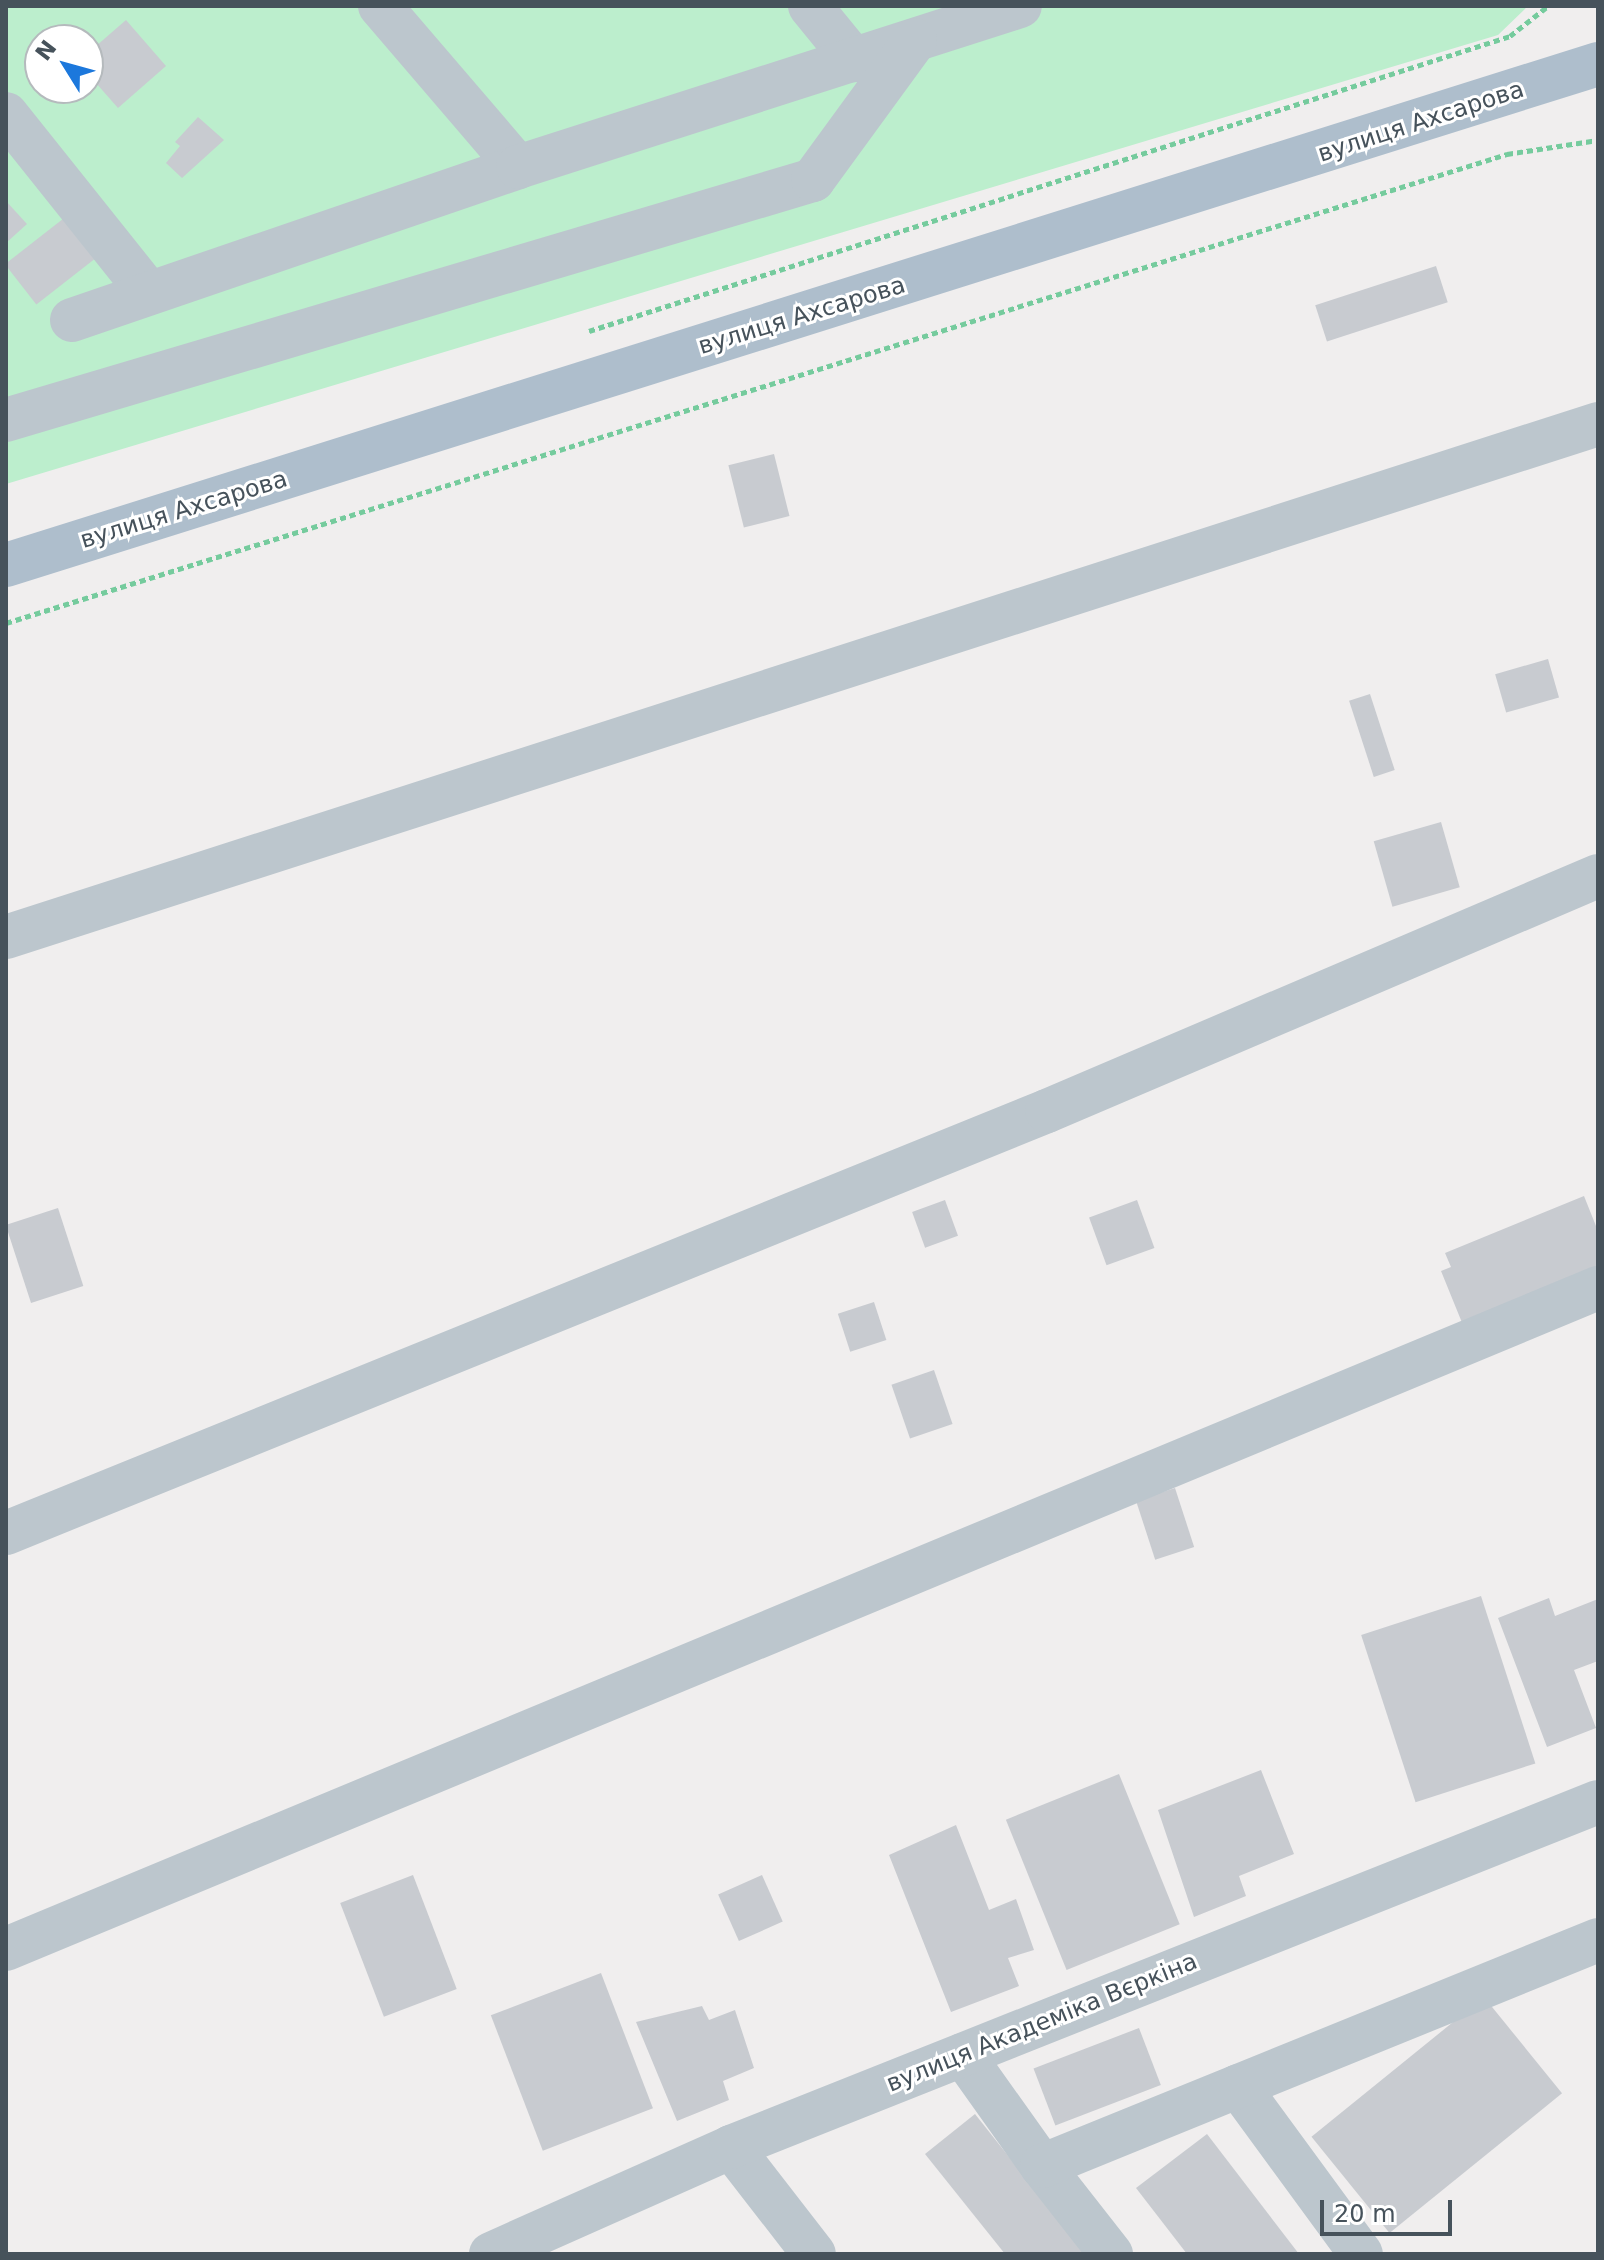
<!DOCTYPE html>
<meta charset="utf-8">
<style>
body{margin:0}
#map{position:relative;width:1604px;height:2260px;overflow:hidden;background:#f0eeee;font-family:"DejaVu Sans",sans-serif}
div>[style]{position:absolute}
.green>*{inset:0;background:#bceecd}
.building>*{inset:0;background:#c8cbd0;transform-origin:0 0}
.path>*{height:5px;margin-top:-2.5px;transform-origin:0;background:repeating-linear-gradient(90deg,#75cb9d 0 6px,transparent 0 10px)}
.minor>*{height:44px;margin:-22px;padding:0 22px;transform-origin:22px;border-radius:22px;background:#bcc6cd}
.major>*{height:44px;margin:-22px;padding:0 22px;transform-origin:22px;border-radius:22px;background:#aebecc}
span{translate:-50% -50%;white-space:nowrap;text-align:center;line-height:1.15;-webkit-text-stroke:6px #fff;paint-order:stroke}
.street-label{font-size:24px;color:#46525b}
.frame{position:absolute;inset:0;border:8px solid #46525b;pointer-events:none}
.north{position:absolute;left:24px;top:24px;width:80px;height:80px;box-sizing:border-box;background:#fff;border:2px solid #b5babd;border-radius:50%;rotate:307deg;font-size:22px;font-weight:700;line-height:32px;text-align:center;color:#46525b}
.north::after{content:'';display:block;margin:auto;width:28px;height:36px;background:#1c78dc;clip-path:polygon(50% 0,100% 100%,50% 72%,0 100%)}
.scale{position:absolute;left:1320px;top:2200px;width:132px;height:36px;box-sizing:border-box;border:4px solid #46525b;border-top:0;padding-left:10px;font-size:24px;line-height:28px;white-space:nowrap;color:#46525b;-webkit-text-stroke:6px #fff;paint-order:stroke}
</style>
<div id="map">
<div class="green">
<div style="clip-path:polygon(evenodd,6px 6px,1528px 6px,1498px 35px,6px 484px,6px 6px,40px 40px,88px 40px,88px 88px,40px 88px,40px 40px)"></div>
</div>
<div class="building">
<div style="clip-path:polygon(126px 20px,166px 66px,118px 108px,88px 74px,88px 53px)"></div>
<div style="clip-path:polygon(198px 117px,224px 140px,182px 178px,166px 163px,180px 146px,175px 142px)"></div>
<div style="clip-path:polygon(6px 201px,27px 224px,6px 243px)"></div>
<div style="left:68px;top:215px;width:51px;height:80px;rotate:52deg"></div>
<div style="left:1436px;top:266px;width:38px;height:127px;rotate:72deg"></div>
<div style="left:774px;top:454px;width:64px;height:47px;rotate:76deg"></div>
<div style="left:1548px;top:659px;width:40px;height:55px;rotate:74deg"></div>
<div style="left:1370px;top:694px;width:80px;height:22px;rotate:72deg"></div>
<div style="left:1441px;top:822px;width:68px;height:70px;rotate:74deg"></div>
<div style="clip-path:polygon(1584px 1196px,1598px 1231px,1598px 1276px,1465px 1330px,1441px 1271px,1451px 1267px,1445px 1253px)"></div>
<div style="left:945px;top:1200px;width:38px;height:35px;rotate:70deg"></div>
<div style="left:1137px;top:1200px;width:51px;height:51px;rotate:70deg"></div>
<div style="left:58px;top:1208px;width:82px;height:55px;rotate:72deg"></div>
<div style="left:874px;top:1302px;width:40px;height:38px;rotate:72deg"></div>
<div style="left:934px;top:1370px;width:57px;height:45px;rotate:71deg"></div>
<div style="left:1175px;top:1488px;width:62px;height:41px;rotate:72deg"></div>
<div style="left:1481px;top:1596px;width:176px;height:126px;rotate:72deg"></div>
<div style="clip-path:polygon(1549px 1598px,1555px 1616px,1598px 1599px,1598px 1661px,1574px 1670px,1596px 1728px,1547px 1747px,1498px 1618px)"></div>
<div style="clip-path:polygon(1261px 1770px,1294px 1854px,1239px 1876px,1246px 1896px,1194px 1917px,1158px 1810px)"></div>
<div style="left:1119px;top:1774px;width:162px;height:122px;rotate:68deg"></div>
<div style="clip-path:polygon(956px 1825px,989px 1910px,1016px 1899px,1034px 1950px,1008px 1958px,1019px 1986px,951px 2012px,889px 1855px)"></div>
<div style="left:413px;top:1875px;width:122px;height:78px;rotate:69deg"></div>
<div style="left:762px;top:1875px;width:51px;height:48px;rotate:66deg"></div>
<div style="left:601px;top:1973px;width:145px;height:118px;rotate:69deg"></div>
<div style="left:1484px;top:1997px;width:124px;height:222px;rotate:51deg"></div>
<div style="clip-path:polygon(702px 2006px,709px 2020px,735px 2010px,754px 2068px,723px 2081px,729px 2100px,677px 2121px,636px 2022px)"></div>
<div style="left:1139px;top:2028px;width:61px;height:113px;rotate:69deg"></div>
<div style="clip-path:polygon(975px 2114px,1086px 2254px,1005px 2254px,925px 2154px)"></div>
<div style="clip-path:polygon(1207px 2134px,1299px 2254px,1187px 2254px,1136px 2188px)"></div>
</div>
<div class="path">
<div style="left:589px;top:331px;width:967px;rotate:-17.76deg"></div>
<div style="left:1510px;top:36px;width:48px;rotate:-38.3deg"></div>
<div style="left:6px;top:623px;width:1573px;rotate:-17.35deg"></div>
<div style="left:1507px;top:154px;width:92px;rotate:-8.7deg"></div>
</div>
<div class="minor">
<div style="left:380px;top:6px;width:212px;rotate:49.4deg"></div>
<div style="left:810px;top:6px;width:70px;rotate:50.8deg"></div>
<div style="left:6px;top:114px;width:229px;rotate:51.4deg"></div>
<div style="left:72px;top:320px;width:472px;rotate:-18.9deg"></div>
<div style="left:518px;top:167px;width:527px;rotate:-17.78deg"></div>
<div style="left:6px;top:420px;width:842px;rotate:-16.56deg"></div>
<div style="left:813px;top:180px;width:173px;rotate:-53.9deg"></div>
<div style="left:6px;top:937px;width:1673px;rotate:-17.86deg"></div>
<div style="left:6px;top:1533px;width:1123px;rotate:-22.07deg"></div>
<div style="left:1047px;top:1111px;width:599px;rotate:-23.1deg"></div>
<div style="left:6px;top:1949px;width:1724px;rotate:-22.55deg"></div>
<div style="left:963px;top:2055px;width:136px;rotate:54.6deg"></div>
<div style="left:1238px;top:2086px;width:208px;rotate:53.8deg"></div>
<div style="left:731px;top:2147px;width:135px;rotate:52.2deg"></div>
<div style="left:491px;top:2254px;width:263px;rotate:-24deg"></div>
<div style="left:731px;top:2147px;width:933px;rotate:-21.7deg"></div>
<div style="left:1111px;top:2254px;width:112px;rotate:-128.1deg"></div>
<div style="left:1042px;top:2166px;width:600px;rotate:-22.12deg"></div>
</div>
<div class="major">
<div style="left:6px;top:565px;width:1669px;rotate:-17.47deg"></div>
</div>
<div class="street-label">
<span style="left:1421px;top:122px;rotate:-18deg">вулиця Ахсарова</span>
<span style="left:802px;top:316px;rotate:-17deg">вулиця Ахсарова</span>
<span style="left:184px;top:510px;rotate:-17deg">вулиця Ахсарова</span>
<span style="left:1042px;top:2023px;rotate:-22deg">вулиця Академіка Вєркіна</span>
</div>
<div class="frame"></div>
<div class="north">N</div>
<div class="scale">20 m</div>
</div>
